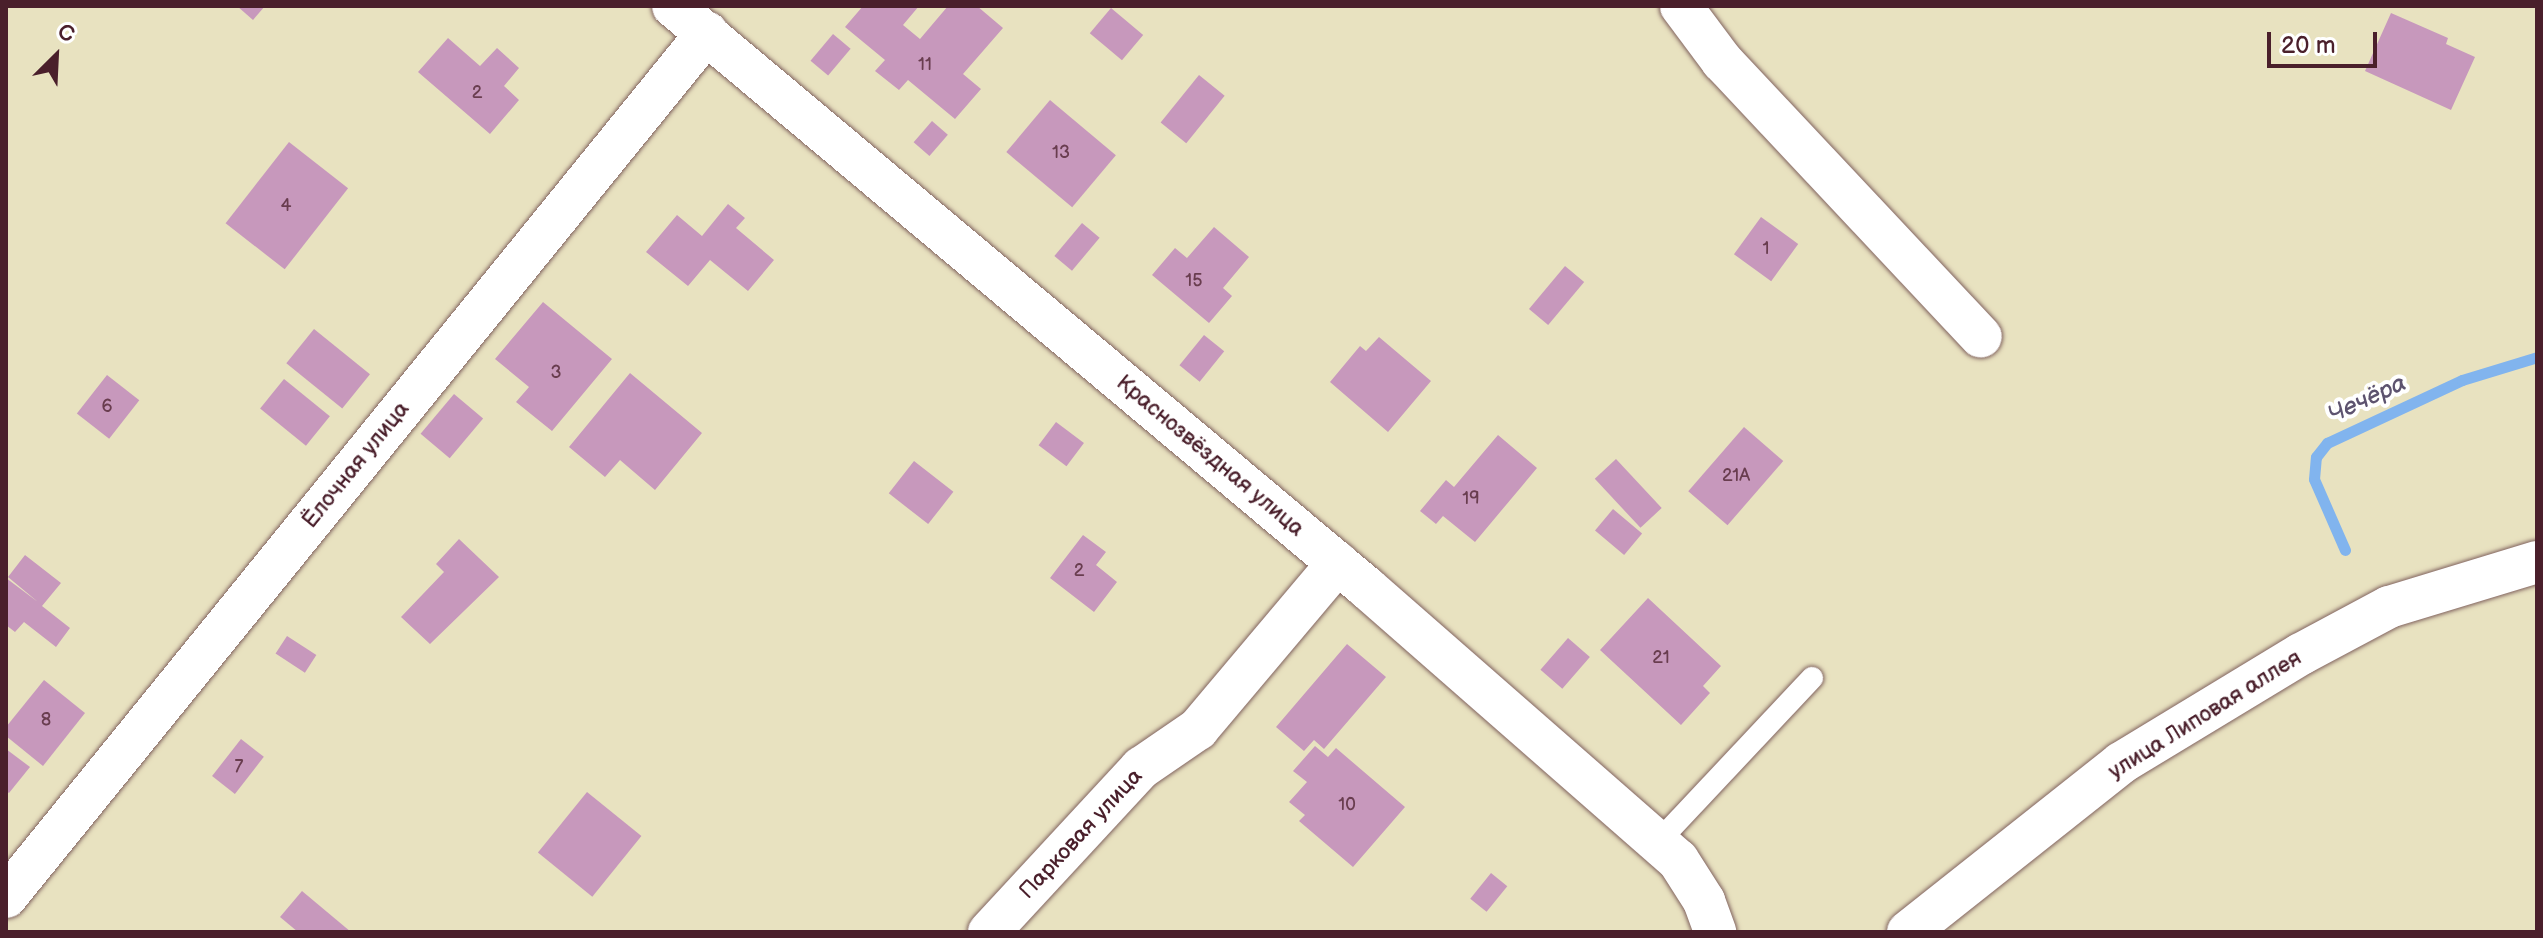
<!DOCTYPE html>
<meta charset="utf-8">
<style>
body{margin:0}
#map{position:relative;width:2543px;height:938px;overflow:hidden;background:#e8e2c0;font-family:"Balsamiq Sans",sans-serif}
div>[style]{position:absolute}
.stream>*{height:11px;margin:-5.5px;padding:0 5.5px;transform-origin:5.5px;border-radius:5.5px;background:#81b4ee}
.building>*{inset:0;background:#c798bc;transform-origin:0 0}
.roads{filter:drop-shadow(0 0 2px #81635f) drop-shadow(0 0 2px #81635f)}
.service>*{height:22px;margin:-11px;padding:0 11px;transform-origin:11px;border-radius:11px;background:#fff}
.minor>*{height:42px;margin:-21px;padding:0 21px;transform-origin:21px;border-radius:21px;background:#fff}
span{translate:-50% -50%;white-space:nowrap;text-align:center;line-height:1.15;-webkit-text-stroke:8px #fff;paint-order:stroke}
.number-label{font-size:18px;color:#693d4f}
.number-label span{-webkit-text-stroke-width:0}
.street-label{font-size:22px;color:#4a1f2b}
.water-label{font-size:24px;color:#5d536f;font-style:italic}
.frame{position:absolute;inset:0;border:8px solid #4a1f2b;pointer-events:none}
.north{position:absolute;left:16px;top:16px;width:80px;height:80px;-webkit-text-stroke:6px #fff;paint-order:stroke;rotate:24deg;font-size:22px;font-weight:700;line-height:32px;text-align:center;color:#4a1f2b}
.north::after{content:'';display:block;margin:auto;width:28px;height:36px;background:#4a1f2b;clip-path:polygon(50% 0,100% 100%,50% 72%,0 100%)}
.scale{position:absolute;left:2267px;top:32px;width:110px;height:36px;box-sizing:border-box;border:4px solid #4a1f2b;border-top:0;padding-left:10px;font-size:24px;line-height:28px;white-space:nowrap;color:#4a1f2b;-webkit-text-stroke:6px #fff;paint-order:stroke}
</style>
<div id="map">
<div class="stream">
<div style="left:2345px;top:550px;width:77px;rotate:-113.6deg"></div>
<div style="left:2314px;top:479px;width:22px;rotate:-85deg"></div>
<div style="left:2316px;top:457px;width:18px;rotate:-52deg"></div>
<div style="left:2327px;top:443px;width:149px;rotate:-25deg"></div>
<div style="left:2462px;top:380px;width:78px;rotate:-17deg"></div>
</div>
<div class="building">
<div style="clip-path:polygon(237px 6px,265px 6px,253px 20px)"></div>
<div style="clip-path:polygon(863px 6px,919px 6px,903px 25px,920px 39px,948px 6px,977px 6px,1003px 28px,963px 74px,981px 89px,955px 119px,908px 80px,899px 90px,875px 71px,885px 60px,845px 27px)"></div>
<div style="left:1111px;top:8px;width:42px;height:33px;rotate:40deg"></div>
<div style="clip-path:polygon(2391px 13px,2448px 38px,2446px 44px,2475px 57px,2451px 110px,2365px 71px)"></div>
<div style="left:833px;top:34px;width:23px;height:35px;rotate:40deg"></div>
<div style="clip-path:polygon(448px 38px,480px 66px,497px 48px,519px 68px,504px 86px,519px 100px,490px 134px,418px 72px)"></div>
<div style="left:1199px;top:75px;width:33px;height:61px;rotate:39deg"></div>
<div style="left:1050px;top:100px;width:86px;height:68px;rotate:40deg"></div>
<div style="left:932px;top:121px;width:21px;height:28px;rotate:41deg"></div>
<div style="left:289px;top:142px;width:75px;height:103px;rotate:38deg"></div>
<div style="clip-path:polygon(728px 204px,745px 218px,736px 228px,774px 260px,748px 291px,710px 260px,688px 286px,646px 252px,677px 215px,702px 236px)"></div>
<div style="left:1761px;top:217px;width:46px;height:46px;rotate:36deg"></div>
<div style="left:1082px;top:223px;width:23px;height:43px;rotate:40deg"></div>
<div style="clip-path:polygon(1214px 227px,1249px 257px,1223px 288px,1232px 296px,1209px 323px,1152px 275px,1175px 248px,1187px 258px)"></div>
<div style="left:1565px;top:266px;width:25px;height:56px;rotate:40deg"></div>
<div style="clip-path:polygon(543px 302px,612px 359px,552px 431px,516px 402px,529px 387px,495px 359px)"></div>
<div style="left:314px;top:329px;width:72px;height:44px;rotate:39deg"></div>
<div style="left:1204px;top:335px;width:26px;height:39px;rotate:39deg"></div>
<div style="clip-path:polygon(1379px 337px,1431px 381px,1388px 432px,1330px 382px,1360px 346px,1366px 351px)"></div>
<div style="clip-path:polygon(630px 373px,702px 433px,655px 490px,620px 460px,605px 477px,569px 447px)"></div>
<div style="left:107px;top:375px;width:41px;height:49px;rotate:38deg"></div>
<div style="left:284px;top:379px;width:59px;height:38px;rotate:39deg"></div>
<div style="left:454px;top:394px;width:38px;height:52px;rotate:40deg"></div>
<div style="left:1056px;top:422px;width:35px;height:29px;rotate:37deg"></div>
<div style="left:1744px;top:427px;width:52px;height:85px;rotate:41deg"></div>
<div style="clip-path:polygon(1498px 435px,1537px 468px,1475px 542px,1443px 516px,1436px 524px,1420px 511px,1446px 480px,1454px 487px)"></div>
<div style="left:1616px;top:459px;width:67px;height:29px;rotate:47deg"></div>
<div style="left:914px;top:461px;width:50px;height:41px;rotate:38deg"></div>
<div style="left:1613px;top:509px;width:38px;height:28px;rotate:40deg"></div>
<div style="clip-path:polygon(1083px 535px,1106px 552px,1096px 565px,1117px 582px,1094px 612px,1050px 578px)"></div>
<div style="clip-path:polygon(459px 539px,499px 577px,430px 644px,401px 617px,444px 572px,436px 564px)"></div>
<div style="clip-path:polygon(25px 555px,61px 583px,42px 606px,70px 628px,56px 647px,24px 622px,15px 632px,6px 625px,6px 578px,38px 602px,8px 577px)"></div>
<div style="clip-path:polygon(1648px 598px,1721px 666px,1703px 686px,1710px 693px,1681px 725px,1600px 650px)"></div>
<div style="left:287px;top:636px;width:35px;height:21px;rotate:33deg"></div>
<div style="left:1568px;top:638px;width:29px;height:42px;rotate:41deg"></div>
<div style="clip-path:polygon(1347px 644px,1386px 677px,1324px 749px,1314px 740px,1304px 751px,1276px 727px)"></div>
<div style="clip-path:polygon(44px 680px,85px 713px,43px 766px,6px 736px,6px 727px)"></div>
<div style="left:241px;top:739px;width:29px;height:47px;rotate:38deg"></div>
<div style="clip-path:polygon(1315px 746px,1328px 757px,1336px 748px,1405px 807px,1353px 867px,1299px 821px,1305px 815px,1289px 802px,1307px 782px,1293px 771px)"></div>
<div style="clip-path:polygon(6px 749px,30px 767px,9px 793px,6px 791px)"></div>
<div style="left:587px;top:792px;width:70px;height:78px;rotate:39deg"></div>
<div style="left:1491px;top:873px;width:21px;height:33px;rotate:39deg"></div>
<div style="clip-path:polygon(302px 891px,351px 932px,298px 932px,280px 917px)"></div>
</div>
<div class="roads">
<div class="service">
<div style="left:1658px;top:842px;width:225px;rotate:-46.8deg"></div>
</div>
<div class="minor">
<div style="left:673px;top:6px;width:906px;rotate:39.98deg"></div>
<div style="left:1367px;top:588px;width:413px;rotate:41.2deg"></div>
<div style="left:1678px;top:860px;width:49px;rotate:57.6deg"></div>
<div style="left:1704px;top:901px;width:33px;rotate:70deg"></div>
<div style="left:1681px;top:6px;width:69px;rotate:53.3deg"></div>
<div style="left:1722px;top:61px;width:378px;rotate:46.8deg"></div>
<div style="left:6px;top:897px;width:1113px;rotate:-50.95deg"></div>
<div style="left:989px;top:932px;width:224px;rotate:-47.2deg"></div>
<div style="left:1141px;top:768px;width:69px;rotate:-34.4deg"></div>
<div style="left:1198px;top:729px;width:217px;rotate:-49.9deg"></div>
<div style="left:1908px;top:932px;width:272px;rotate:-38.4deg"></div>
<div style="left:2121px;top:763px;width:210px;rotate:-31.2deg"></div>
<div style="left:2301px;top:654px;width:100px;rotate:-28.1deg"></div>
<div style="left:2389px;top:607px;width:155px;rotate:-16.9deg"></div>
</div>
</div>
<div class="number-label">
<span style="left:925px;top:65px">11</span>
<span style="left:477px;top:93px">2</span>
<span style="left:1061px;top:153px">13</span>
<span style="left:286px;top:206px">4</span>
<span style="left:1766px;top:249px">1</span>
<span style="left:1194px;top:281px">15</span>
<span style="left:556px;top:373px">3</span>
<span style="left:107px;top:407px">6</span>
<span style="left:1736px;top:476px">21А</span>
<span style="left:1471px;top:499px">19</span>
<span style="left:1079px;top:571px">2</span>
<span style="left:1661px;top:658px">21</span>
<span style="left:46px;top:720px">8</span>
<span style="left:239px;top:767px">7</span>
<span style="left:1347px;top:805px">10</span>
</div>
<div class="street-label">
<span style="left:1210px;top:456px;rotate:40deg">Краснозвёздная улица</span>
<span style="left:356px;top:465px;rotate:-51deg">Ёлочная улица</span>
<span style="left:2205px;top:715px;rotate:-32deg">улица Липовая аллея</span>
<span style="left:1081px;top:834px;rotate:-47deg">Парковая улица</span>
</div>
<div class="water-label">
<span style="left:2367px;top:399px;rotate:-25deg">Чечёра</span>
</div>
<div class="frame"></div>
<div class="north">С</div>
<div class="scale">20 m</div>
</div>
